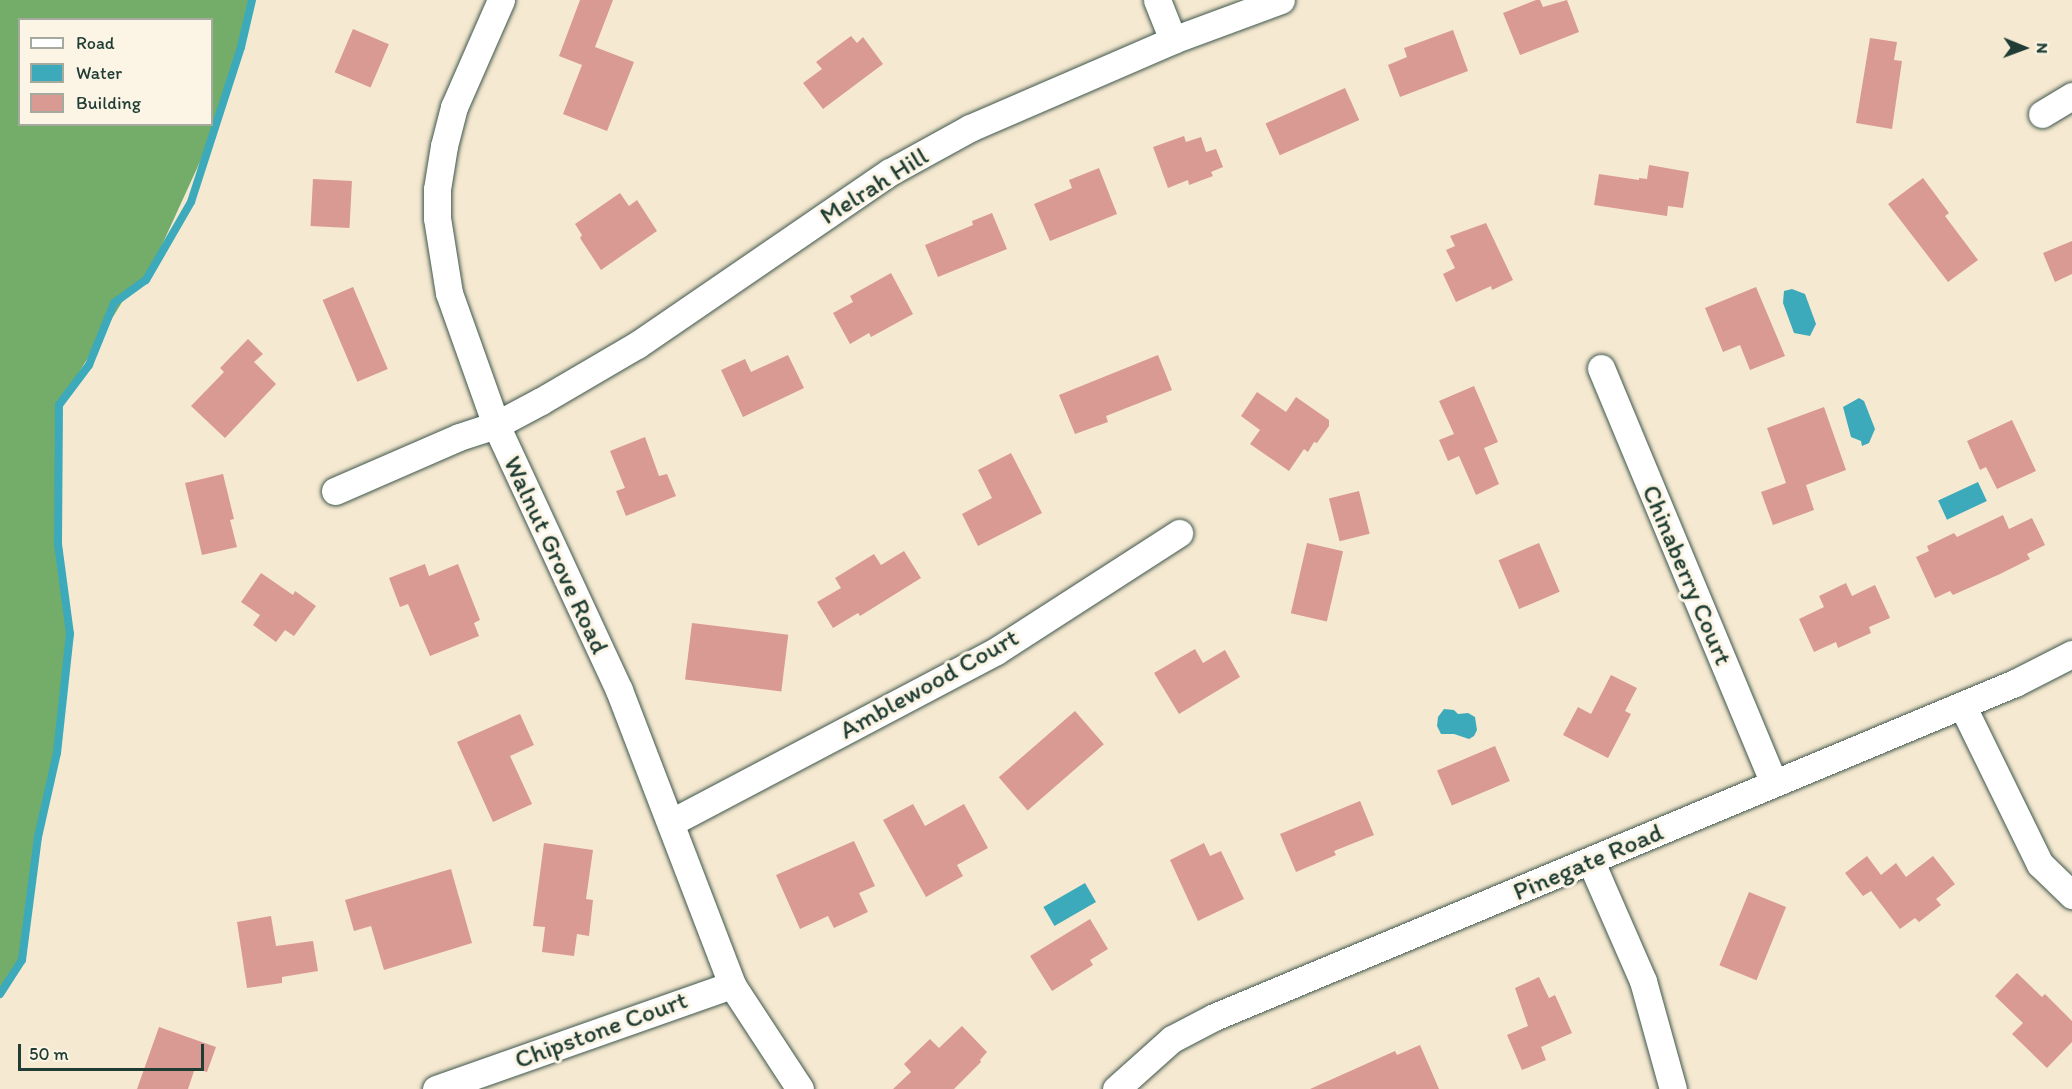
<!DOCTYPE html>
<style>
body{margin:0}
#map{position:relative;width:2072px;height:1089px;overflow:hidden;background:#f6e9d1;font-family:Itim,sans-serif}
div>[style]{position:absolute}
.forest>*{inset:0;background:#74ac69}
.water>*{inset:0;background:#3caaba;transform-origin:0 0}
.stream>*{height:8px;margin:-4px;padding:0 4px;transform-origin:4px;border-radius:4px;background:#3caaba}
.building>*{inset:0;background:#d99a94;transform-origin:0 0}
.roads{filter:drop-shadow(0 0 2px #3f574c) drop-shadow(0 0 2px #3f574c)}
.minor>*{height:27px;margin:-13.5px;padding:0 13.5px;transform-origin:13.5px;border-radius:13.5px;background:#fff}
span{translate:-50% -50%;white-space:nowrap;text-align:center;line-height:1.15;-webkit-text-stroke:6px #fcf5e5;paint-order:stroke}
.street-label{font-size:26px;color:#1f3d34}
.legend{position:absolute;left:18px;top:18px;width:195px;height:108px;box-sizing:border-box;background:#fcf5e5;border:2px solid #a4ab9e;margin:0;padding:8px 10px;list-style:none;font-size:18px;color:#1f3d34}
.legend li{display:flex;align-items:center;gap:12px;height:30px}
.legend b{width:30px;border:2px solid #a4ab9e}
.north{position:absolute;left:1994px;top:18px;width:60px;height:60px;-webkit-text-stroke:4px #fcf5e5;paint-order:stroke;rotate:91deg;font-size:16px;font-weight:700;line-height:24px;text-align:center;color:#1f3d34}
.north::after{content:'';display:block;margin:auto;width:21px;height:27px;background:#1f3d34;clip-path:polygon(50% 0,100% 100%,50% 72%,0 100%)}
.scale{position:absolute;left:18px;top:1044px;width:186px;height:27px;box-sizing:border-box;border:3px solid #1f3d34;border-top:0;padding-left:8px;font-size:18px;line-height:21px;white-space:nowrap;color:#1f3d34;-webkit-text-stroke:4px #fcf5e5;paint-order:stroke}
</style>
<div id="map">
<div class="forest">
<div style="clip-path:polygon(evenodd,0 0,251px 0,214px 131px,146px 280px,127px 294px,59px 405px,56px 483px,58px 544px,70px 634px,57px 753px,38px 837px,22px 960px,0 994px,0 0,20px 20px,212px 20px,212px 124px,20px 124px,20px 20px)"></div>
</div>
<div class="water">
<div style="clip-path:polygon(1792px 289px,1805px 294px,1816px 324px,1810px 336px,1794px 333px,1783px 303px,1784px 291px)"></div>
<div style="clip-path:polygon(1859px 398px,1864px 401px,1875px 429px,1869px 443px,1862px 446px,1861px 441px,1851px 437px,1843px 407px)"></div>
<div style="left:1978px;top:482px;width:21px;height:44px;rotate:65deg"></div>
<div style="clip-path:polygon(1444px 709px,1454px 710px,1458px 714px,1468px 713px,1475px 717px,1477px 730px,1474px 736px,1469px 739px,1454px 734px,1441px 734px,1437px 726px,1438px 717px)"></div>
<div style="left:1085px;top:883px;width:22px;height:48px;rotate:60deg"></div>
</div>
<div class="stream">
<div style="left:0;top:994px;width:40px;rotate:-57.1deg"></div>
<div style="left:22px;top:960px;width:124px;rotate:-82.6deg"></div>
<div style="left:38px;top:837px;width:86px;rotate:-77.3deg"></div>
<div style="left:57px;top:753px;width:120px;rotate:-83.8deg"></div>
<div style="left:70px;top:634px;width:91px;rotate:-97.6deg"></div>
<div style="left:58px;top:544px;width:139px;rotate:-89.6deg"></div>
<div style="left:59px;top:405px;width:50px;rotate:-53.1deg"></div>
<div style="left:89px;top:365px;width:67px;rotate:-68deg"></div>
<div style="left:114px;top:303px;width:39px;rotate:-36deg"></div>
<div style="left:146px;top:280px;width:90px;rotate:-60deg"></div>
<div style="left:191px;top:202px;width:163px;rotate:-72.1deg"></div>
<div style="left:241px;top:47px;width:48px;rotate:-76.8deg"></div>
</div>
<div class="building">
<div style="clip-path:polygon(580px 0,613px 0,595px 47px,634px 62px,607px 131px,563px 114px,582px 65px,559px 56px)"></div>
<div style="clip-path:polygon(1536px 0,1540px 0,1543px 7px,1567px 0,1579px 32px,1520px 55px,1503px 13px)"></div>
<div style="left:353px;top:29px;width:39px;height:47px;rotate:23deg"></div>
<div style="clip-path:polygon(1453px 30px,1468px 71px,1400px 97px,1388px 65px,1407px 57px,1404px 48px)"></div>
<div style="clip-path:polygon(851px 36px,857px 43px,863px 37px,883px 64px,823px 109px,803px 83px,822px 69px,816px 62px)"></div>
<div style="clip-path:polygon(1870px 38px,1897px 42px,1894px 60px,1902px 61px,1892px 129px,1856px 123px)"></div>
<div style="left:1345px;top:88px;width:35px;height:87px;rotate:66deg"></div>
<div style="clip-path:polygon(1184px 136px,1186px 142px,1201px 137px,1206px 152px,1216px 149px,1223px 167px,1211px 172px,1213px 176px,1189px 185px,1188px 180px,1168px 188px,1153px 147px)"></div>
<div style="clip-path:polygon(1649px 165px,1689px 172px,1683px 208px,1668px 206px,1667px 216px,1594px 205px,1599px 174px,1639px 180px,1639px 178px,1647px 179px)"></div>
<div style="clip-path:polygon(1099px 168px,1117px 214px,1050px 241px,1034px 204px,1072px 188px,1069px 180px)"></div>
<div style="clip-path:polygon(1923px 178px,1949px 213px,1945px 216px,1978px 260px,1948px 282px,1888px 204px)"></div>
<div style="left:313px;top:179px;width:39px;height:47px;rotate:3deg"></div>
<div style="clip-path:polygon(620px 193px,629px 206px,637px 200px,657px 231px,601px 270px,580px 238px,582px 235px,575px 224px)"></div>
<div style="clip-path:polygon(992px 213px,1007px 249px,938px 277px,925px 245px,973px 225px,972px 221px)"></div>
<div style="clip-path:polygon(1486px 223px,1513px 280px,1492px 290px,1491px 286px,1456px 302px,1443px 274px,1455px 268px,1446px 250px,1455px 246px,1450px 236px)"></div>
<div style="clip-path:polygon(2072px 241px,2072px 274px,2055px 282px,2043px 253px)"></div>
<div style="clip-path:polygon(891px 273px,913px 314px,871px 337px,869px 333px,850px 344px,833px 313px,853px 302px,850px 296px)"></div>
<div style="left:353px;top:287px;width:89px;height:33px;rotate:67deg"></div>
<div style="clip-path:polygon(1756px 287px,1785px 356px,1750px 370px,1740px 345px,1723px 352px,1705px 308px)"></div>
<div style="clip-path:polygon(248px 339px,263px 354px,254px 362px,276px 384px,225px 438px,191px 406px,224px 372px,220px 368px)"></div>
<div style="clip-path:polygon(788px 355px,804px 388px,743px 417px,721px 370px,745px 359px,751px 372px)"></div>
<div style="clip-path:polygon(1158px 355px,1172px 390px,1106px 416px,1108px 422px,1075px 434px,1059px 395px)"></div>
<div style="clip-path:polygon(1474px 386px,1498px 442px,1484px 448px,1499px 484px,1476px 495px,1459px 456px,1448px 461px,1439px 440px,1454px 434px,1439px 401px)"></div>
<div style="clip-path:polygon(1257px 392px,1286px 412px,1296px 397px,1329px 420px,1329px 426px,1317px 443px,1314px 442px,1308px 452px,1304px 449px,1289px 471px,1250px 444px,1260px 430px,1241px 416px)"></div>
<div style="clip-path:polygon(1824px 407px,1846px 470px,1806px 485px,1814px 510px,1773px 525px,1761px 492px,1786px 483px,1767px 428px)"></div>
<div style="clip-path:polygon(2012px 420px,2036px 471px,1997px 489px,1986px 467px,1980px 470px,1967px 441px)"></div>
<div style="clip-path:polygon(645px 437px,659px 476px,667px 474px,676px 496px,626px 516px,616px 491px,625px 488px,610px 451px)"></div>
<div style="clip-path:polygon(1011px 453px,1042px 513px,978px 546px,962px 514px,992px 498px,978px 470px)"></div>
<div style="clip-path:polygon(223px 474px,234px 519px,230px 520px,237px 547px,202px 555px,185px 483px)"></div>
<div style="left:1359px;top:491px;width:44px;height:31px;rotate:76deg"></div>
<div style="clip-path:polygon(2003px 515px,2009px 529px,2032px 518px,2045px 545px,2027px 554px,2030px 559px,2000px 574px,1953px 595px,1950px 591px,1935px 598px,1916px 557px,1929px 551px,1927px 546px,1954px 533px,1957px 537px)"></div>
<div style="left:1307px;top:543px;width:37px;height:72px;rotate:13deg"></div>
<div style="left:1539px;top:543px;width:53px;height:44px;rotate:67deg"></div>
<div style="clip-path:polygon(904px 551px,921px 578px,860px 616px,858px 613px,833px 628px,817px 602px,841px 588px,835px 578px,874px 554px,881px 565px)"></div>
<div style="clip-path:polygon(425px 564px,429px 576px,458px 564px,480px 620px,474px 623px,479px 636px,430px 656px,408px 604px,400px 607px,389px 578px)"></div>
<div style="clip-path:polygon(261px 573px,293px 595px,295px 591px,316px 606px,294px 636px,285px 630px,276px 642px,253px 625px,260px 615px,241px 602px)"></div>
<div style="clip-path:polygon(1846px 583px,1852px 596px,1875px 585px,1890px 618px,1869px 627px,1871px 633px,1838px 648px,1836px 642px,1814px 652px,1799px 619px,1824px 607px,1819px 596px)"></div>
<div style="left:692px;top:623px;width:97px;height:57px;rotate:7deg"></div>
<div style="clip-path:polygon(1195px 649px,1203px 663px,1225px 650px,1240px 677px,1179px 714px,1154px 673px)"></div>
<div style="clip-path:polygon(1611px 675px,1637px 688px,1625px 711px,1631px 714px,1608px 758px,1563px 735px,1578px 707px,1591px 714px)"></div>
<div style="left:1075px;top:711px;width:44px;height:101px;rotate:49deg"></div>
<div style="clip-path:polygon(520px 714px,534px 745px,510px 756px,532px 804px,493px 822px,457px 742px)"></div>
<div style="left:1495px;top:746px;width:38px;height:63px;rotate:67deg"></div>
<div style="clip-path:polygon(1360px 801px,1374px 835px,1334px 851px,1336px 855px,1296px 872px,1280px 834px)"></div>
<div style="clip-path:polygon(913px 804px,925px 826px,964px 804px,988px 848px,957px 865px,963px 876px,926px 897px,883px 820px)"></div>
<div style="clip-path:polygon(854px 841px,875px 886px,859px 893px,868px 912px,834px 928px,828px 916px,800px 929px,776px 875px)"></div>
<div style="clip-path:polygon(544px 843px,593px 850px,586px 899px,593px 900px,589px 936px,577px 934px,574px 956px,542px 952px,545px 927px,533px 926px)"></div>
<div style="clip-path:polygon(1204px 843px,1210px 856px,1221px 851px,1244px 899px,1198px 921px,1170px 860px)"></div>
<div style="clip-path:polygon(1867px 856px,1881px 875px,1896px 863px,1906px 877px,1933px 856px,1955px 884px,1936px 899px,1941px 905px,1919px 922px,1915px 918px,1900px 929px,1871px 891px,1863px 896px,1845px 873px)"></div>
<div style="clip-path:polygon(451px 869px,472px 943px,384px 970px,371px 926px,354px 931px,345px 900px)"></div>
<div style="left:1749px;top:892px;width:40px;height:79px;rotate:22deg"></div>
<div style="clip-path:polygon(271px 916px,276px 946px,313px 941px,318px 971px,282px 977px,282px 983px,247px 988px,237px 922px)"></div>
<div style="clip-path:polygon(1090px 919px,1108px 949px,1090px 960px,1093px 965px,1052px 991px,1030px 956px)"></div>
<div style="clip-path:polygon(2017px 973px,2042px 997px,2045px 994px,2072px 1021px,2072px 1042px,2047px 1068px,2012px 1034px,2023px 1023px,1995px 996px)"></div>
<div style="clip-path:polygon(1539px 977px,1549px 998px,1555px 995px,1572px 1033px,1541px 1047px,1546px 1060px,1522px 1070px,1507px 1035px,1528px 1026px,1515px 988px)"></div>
<div style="clip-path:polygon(962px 1026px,987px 1052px,980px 1060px,981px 1062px,954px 1089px,893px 1089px,911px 1072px,904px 1064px,930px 1039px,939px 1048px)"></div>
<div style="clip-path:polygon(159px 1027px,216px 1047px,207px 1072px,195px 1068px,188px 1089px,137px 1089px)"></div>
<div style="clip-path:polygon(1420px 1045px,1439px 1089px,1310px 1089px,1395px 1051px,1397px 1055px)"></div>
</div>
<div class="roads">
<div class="minor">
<div style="left:501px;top:0;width:117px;rotate:113.7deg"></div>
<div style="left:454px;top:107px;width:40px;rotate:104.4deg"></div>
<div style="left:444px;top:146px;width:44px;rotate:99.2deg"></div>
<div style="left:437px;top:189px;width:29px;rotate:90deg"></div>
<div style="left:437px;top:218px;width:76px;rotate:80.9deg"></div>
<div style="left:449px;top:293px;width:140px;rotate:70.4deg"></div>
<div style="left:496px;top:425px;width:292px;rotate:65.1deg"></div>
<div style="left:619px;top:690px;width:316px;rotate:69deg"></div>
<div style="left:732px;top:985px;width:124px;rotate:56.8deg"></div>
<div style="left:1157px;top:0;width:43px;rotate:68.2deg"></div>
<div style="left:2042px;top:114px;width:35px;rotate:-31deg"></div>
<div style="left:1601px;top:368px;width:448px;rotate:67.4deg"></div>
<div style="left:335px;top:491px;width:135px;rotate:-23.5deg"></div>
<div style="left:459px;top:437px;width:39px;rotate:-18deg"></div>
<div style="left:496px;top:425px;width:51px;rotate:-28.1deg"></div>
<div style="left:541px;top:401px;width:111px;rotate:-30.3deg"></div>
<div style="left:637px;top:345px;width:306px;rotate:-34.4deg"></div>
<div style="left:890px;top:172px;width:91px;rotate:-28.8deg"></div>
<div style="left:970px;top:128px;width:221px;rotate:-23.4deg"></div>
<div style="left:1173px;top:40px;width:115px;rotate:-20.3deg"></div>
<div style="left:1962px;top:705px;width:177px;rotate:63.9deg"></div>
<div style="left:2040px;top:864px;width:45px;rotate:44.1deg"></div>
<div style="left:672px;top:822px;width:366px;rotate:-27.8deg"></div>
<div style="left:996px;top:651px;width:218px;rotate:-32.8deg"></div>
<div style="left:1591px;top:862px;width:130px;rotate:66.4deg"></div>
<div style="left:1643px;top:981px;width:112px;rotate:74.5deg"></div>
<div style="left:436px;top:1089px;width:314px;rotate:-19.4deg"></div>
<div style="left:1116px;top:1089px;width:75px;rotate:-41.8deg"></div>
<div style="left:1172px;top:1039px;width:47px;rotate:-27.6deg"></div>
<div style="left:1214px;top:1017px;width:868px;rotate:-22.64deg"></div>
<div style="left:2015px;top:683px;width:64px;rotate:-27deg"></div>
</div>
</div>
<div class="street-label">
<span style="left:874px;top:186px;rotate:-32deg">Melrah Hill</span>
<span style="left:556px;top:555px;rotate:65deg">Walnut Grove Road</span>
<span style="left:1687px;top:575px;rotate:67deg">Chinaberry Court</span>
<span style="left:929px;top:684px;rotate:-29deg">Amblewood Court</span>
<span style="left:1588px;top:862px;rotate:-23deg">Pinegate Road</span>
<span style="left:601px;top:1030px;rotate:-20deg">Chipstone Court</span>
</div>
<ul class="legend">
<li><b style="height:8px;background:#fff"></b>Road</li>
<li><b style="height:16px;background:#3caaba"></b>Water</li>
<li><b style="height:16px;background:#d99a94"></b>Building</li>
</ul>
<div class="north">N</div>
<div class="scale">50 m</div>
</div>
